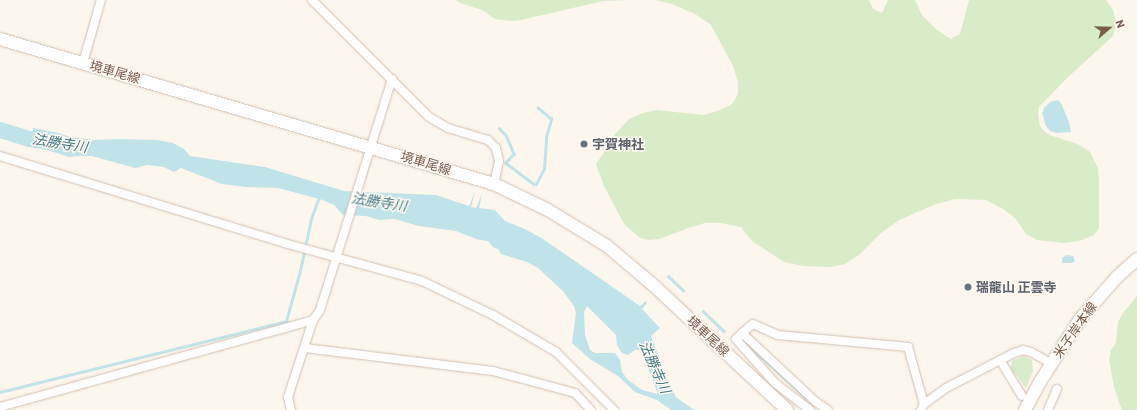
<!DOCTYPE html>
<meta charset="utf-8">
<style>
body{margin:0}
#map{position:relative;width:1137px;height:410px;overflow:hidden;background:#fdf6ec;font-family:Barlow,"Noto Sans JP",sans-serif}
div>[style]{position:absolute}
.green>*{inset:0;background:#d8ecc9}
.water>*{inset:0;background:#bfe3e8}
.stream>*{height:2.5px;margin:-1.25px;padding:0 1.25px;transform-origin:1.25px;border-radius:1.25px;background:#bfe3e8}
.river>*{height:16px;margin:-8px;padding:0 8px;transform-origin:8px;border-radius:8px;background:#bfe3e8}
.roads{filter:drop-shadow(0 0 1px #d1beb0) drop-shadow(0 0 1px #d1beb0)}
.street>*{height:8px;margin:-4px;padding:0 4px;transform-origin:4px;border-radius:4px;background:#fff}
.secondary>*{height:12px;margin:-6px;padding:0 6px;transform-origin:6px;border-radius:6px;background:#fff}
.dots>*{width:11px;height:11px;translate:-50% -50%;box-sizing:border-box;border:2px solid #fffaf3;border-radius:50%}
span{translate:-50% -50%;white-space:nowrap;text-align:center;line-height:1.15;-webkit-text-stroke:3px #fffaf3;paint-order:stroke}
.street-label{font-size:13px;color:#7a5c4d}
.worship-label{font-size:13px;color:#5b616d;font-weight:700}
.left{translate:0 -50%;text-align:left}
.water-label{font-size:14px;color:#437c86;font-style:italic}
.north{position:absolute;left:1089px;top:8px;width:40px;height:40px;-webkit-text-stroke:3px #fffaf3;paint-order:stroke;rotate:70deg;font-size:11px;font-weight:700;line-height:16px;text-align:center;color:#7a5c4d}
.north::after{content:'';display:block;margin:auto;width:14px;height:18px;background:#7a5c4d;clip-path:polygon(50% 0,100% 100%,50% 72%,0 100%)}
</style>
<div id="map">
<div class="green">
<div style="clip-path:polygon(456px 0,627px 0,603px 1px,521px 20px,512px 21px,495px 19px,482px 10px,460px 3px)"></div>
<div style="clip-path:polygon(656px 0,869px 0,873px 9px,882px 13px,888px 0,915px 0,922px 15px,937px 30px,951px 39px,960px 34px,969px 0,1106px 0,1113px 10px,1116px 23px,1113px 36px,1066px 79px,1039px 107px,1038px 114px,1040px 126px,1044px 131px,1050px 135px,1080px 145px,1090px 152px,1098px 168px,1099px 180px,1099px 228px,1094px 235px,1079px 241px,1064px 243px,1037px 240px,1026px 234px,1015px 218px,1003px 209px,986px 200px,955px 199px,936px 204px,899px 220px,881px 233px,859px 255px,845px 264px,831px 267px,803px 266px,784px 262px,752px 241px,741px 227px,721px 223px,705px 223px,691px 227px,659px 239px,648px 240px,640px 238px,624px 224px,604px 186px,596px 164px,603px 154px,608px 142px,629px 119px,643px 113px,657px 110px,703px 115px,718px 111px,732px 104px,738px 94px,738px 82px,733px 66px,711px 25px,695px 14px,672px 4px)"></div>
<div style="clip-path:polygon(1137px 296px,1137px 410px,1122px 410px,1114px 387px,1109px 360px,1111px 350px,1116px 343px,1118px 322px,1123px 313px)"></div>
<div style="clip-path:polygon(1023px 356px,1032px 360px,1033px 371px,1026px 388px,1011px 369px,1012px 361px)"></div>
</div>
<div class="water">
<div style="clip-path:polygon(1058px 100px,1061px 103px,1069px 122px,1071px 132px,1057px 133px,1050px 131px,1046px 126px,1042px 113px,1044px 108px,1050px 102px)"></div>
<div style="clip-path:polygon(evenodd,33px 128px,59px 133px,70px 137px,94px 140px,119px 139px,157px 140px,173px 143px,184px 149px,190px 156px,265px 167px,344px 191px,436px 195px,469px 206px,475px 192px,471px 207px,476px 208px,482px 194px,479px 208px,495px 210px,505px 221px,525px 229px,543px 239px,640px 306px,646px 301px,647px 303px,642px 309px,660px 328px,651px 336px,666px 375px,676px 397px,694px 410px,671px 410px,657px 400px,635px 392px,618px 376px,590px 359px,572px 343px,576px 313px,574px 306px,563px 291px,538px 268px,527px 262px,501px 254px,498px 249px,493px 247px,488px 241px,476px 239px,456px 231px,419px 226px,394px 219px,379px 220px,366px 216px,343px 215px,334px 205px,323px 200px,278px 188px,246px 187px,222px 184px,181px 168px,174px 172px,164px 167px,147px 165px,135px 168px,92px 156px,80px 156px,69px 157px,32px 145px,33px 128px,587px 306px,616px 335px,617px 345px,622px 353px,628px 355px,635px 350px,641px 350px,658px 394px,642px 390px,628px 380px,622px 372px,620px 360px,615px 353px,595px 353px,590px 350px,585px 335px,584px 312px,587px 306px)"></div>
<div style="clip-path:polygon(1067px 255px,1073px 256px,1075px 261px,1072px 263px,1062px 263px,1062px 258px)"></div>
</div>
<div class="stream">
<div style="left:499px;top:128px;width:10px;rotate:45deg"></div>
<div style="left:506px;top:135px;width:21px;rotate:67deg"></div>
<div style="left:514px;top:154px;width:12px;rotate:132deg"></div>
<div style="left:506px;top:163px;width:35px;rotate:37deg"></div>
<div style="left:536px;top:184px;width:17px;rotate:-62deg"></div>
<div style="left:544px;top:169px;width:32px;rotate:-86deg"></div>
<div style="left:546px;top:137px;width:19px;rotate:-74deg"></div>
<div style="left:551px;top:119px;width:17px;rotate:-140deg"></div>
<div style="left:668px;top:276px;width:21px;rotate:43deg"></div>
<div style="left:703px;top:311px;width:29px;rotate:44deg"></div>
<div style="left:743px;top:340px;width:86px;rotate:42.6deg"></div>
<div style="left:0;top:392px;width:295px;rotate:-13.9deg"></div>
<div style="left:286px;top:321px;width:52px;rotate:-74.4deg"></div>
<div style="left:300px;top:271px;width:53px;rotate:-78.1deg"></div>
<div style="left:311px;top:219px;width:23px;rotate:-70deg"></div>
</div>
<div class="river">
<div style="left:0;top:130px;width:31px;rotate:17deg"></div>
<div style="left:30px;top:139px;width:23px;rotate:10deg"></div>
</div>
<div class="roads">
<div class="street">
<div style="left:312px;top:0;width:165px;rotate:45deg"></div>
<div style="left:429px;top:117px;width:22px;rotate:30deg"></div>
<div style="left:448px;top:128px;width:42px;rotate:16.7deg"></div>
<div style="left:488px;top:140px;width:11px;rotate:45deg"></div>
<div style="left:496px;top:148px;width:13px;rotate:77deg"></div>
<div style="left:499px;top:161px;width:24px;rotate:102deg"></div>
<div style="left:83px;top:63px;width:66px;rotate:-74.1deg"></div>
<div style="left:0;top:156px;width:297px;rotate:17deg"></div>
<div style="left:284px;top:243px;width:143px;rotate:15.4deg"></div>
<div style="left:422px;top:281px;width:79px;rotate:25.6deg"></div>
<div style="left:493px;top:315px;width:73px;rotate:30.4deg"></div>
<div style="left:556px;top:352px;width:82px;rotate:45deg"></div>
<div style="left:742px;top:333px;width:14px;rotate:-39deg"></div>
<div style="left:753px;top:324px;width:27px;rotate:24deg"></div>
<div style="left:778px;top:335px;width:131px;rotate:5.3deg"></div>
<div style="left:908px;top:347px;width:59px;rotate:74.3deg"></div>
<div style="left:924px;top:404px;width:7px;rotate:117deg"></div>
<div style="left:305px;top:348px;width:189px;rotate:7deg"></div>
<div style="left:493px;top:371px;width:85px;rotate:15deg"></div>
<div style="left:575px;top:393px;width:23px;rotate:47deg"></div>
<div style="left:1000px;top:360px;width:42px;rotate:58.6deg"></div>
<div style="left:924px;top:404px;width:27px;rotate:-36deg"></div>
<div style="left:946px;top:388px;width:76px;rotate:-27.2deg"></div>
<div style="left:1014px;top:353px;width:9px;rotate:-18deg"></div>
<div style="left:1023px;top:350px;width:8px;rotate:14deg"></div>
<div style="left:1031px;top:352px;width:23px;rotate:29deg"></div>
<div style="left:0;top:407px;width:325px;rotate:-15.5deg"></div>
<div style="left:291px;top:410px;width:13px;rotate:-103deg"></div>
<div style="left:288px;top:397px;width:81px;rotate:-72deg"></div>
<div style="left:313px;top:320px;width:12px;rotate:-55deg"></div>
<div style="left:320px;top:310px;width:242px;rotate:-72.7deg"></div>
<div style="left:810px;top:410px;width:44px;rotate:-142.4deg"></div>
<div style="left:775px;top:383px;width:59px;rotate:-131.6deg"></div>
<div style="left:736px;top:339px;width:8px;rotate:-45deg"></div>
<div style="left:742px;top:333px;width:101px;rotate:43deg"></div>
<div style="left:816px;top:402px;width:14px;rotate:34deg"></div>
<div style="left:1048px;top:410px;width:23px;rotate:-67deg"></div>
</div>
<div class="secondary">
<div style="left:0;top:39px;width:515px;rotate:16.36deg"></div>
<div style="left:494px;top:184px;width:60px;rotate:25.7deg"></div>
<div style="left:548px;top:210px;width:69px;rotate:31.4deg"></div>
<div style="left:607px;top:246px;width:59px;rotate:40.2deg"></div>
<div style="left:652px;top:284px;width:185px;rotate:43deg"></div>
<div style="left:1025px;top:410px;width:32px;rotate:-62deg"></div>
<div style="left:1040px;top:382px;width:75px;rotate:-57.6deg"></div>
<div style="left:1080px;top:319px;width:56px;rotate:-48.6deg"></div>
<div style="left:1117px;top:277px;width:27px;rotate:-42deg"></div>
</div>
</div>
<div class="dots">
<div style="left:584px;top:144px;background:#6b7280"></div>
<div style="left:968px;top:287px;background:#6b7280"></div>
</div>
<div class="street-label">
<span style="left:115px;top:72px;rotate:16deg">境車尾線</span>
<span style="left:426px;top:163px;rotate:17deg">境車尾線</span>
<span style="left:1075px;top:330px;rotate:-55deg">米子岸本線</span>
<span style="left:708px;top:336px;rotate:43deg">境車尾線</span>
</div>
<div class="worship-label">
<span class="left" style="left:592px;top:144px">宇賀神社</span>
<span class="left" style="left:976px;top:287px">瑞龍山 正雲寺</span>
</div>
<div class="water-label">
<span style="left:60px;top:143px;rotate:9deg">法勝寺川</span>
<span style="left:379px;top:202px;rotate:9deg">法勝寺川</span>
<span style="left:655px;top:367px;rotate:66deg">法勝寺川</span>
</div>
<div class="north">N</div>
</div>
